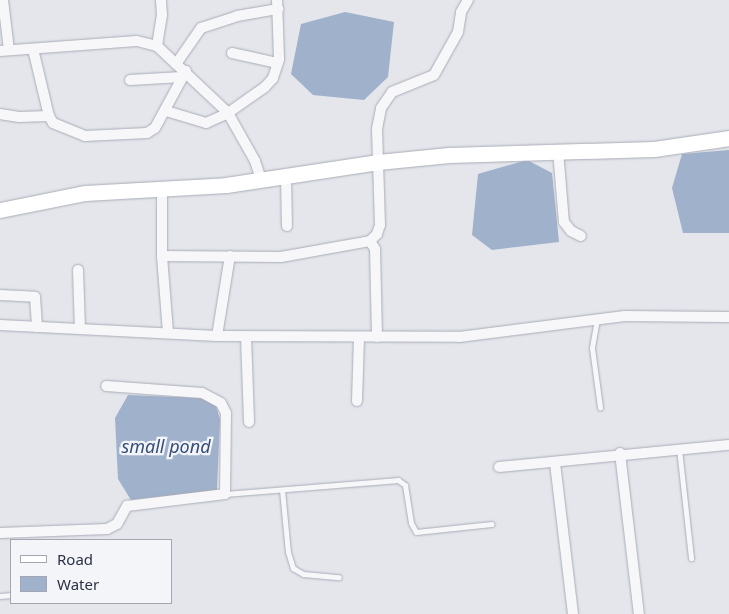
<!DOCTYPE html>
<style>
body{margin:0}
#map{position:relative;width:729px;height:614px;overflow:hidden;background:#e4e6ec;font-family:"Noto Sans",sans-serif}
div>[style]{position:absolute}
.water>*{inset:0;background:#9fb1cb}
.roads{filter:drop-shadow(0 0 1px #a9acb6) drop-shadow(0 0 1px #a9acb6)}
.lane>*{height:5px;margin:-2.5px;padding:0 2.5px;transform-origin:2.5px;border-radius:2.5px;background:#f7f7fa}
.street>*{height:10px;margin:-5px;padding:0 5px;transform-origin:5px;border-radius:5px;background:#f7f7fa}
.secondary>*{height:15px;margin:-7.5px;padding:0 7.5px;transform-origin:7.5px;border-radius:7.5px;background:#fff}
span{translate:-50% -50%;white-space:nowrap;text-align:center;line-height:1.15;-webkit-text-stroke:4.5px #f4f5f9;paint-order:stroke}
.water-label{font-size:18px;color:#354e78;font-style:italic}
.legend{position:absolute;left:10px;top:539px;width:162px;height:65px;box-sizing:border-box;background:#f4f5f9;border:1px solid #a4a7b1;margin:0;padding:6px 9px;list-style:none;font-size:15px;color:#2b3244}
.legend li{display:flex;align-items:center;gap:10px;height:25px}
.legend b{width:25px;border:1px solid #a4a7b1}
</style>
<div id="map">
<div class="water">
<div style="clip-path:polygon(345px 12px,394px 22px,388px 77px,364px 100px,313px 95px,291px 74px,301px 24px)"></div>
<div style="clip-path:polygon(729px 150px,729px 233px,683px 233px,672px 188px,682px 154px)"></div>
<div style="clip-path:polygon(527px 160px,552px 173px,559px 242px,492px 250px,472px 235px,478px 174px)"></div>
<div style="clip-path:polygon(128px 395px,203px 398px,216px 406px,220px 419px,217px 490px,131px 500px,118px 479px,115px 418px)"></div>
</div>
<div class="roads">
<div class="lane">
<div style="left:597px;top:319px;width:29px;rotate:100deg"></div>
<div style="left:592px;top:348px;width:60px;rotate:82.3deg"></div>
<div style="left:679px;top:449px;width:110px;rotate:83.7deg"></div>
<div style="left:282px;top:490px;width:62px;rotate:84.5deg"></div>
<div style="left:288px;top:552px;width:17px;rotate:73deg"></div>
<div style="left:293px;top:568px;width:12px;rotate:31deg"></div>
<div style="left:303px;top:574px;width:36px;rotate:5deg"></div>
<div style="left:225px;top:494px;width:174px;rotate:-4.6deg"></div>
<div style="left:398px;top:480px;width:9px;rotate:36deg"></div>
<div style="left:405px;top:485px;width:38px;rotate:81deg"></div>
<div style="left:411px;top:523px;width:10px;rotate:61deg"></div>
<div style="left:416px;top:532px;width:76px;rotate:-6deg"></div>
<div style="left:0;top:596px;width:11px;rotate:-5deg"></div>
</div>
<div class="street">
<div style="left:3px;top:0;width:50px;rotate:83.2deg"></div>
<div style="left:157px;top:46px;width:31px;rotate:-81deg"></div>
<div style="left:162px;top:15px;width:15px;rotate:-94deg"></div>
<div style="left:33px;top:49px;width:69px;rotate:76.6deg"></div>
<div style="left:49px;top:116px;width:8px;rotate:60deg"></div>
<div style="left:53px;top:123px;width:35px;rotate:22deg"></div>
<div style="left:85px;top:136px;width:62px;rotate:-2.8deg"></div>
<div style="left:147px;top:133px;width:9px;rotate:-32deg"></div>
<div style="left:155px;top:128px;width:65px;rotate:-61.5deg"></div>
<div style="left:0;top:51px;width:137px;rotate:-4.2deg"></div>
<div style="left:137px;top:41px;width:21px;rotate:14deg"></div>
<div style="left:157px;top:46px;width:98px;rotate:43.3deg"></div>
<div style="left:228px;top:113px;width:55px;rotate:60.6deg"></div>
<div style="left:255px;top:161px;width:20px;rotate:72deg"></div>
<div style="left:232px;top:53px;width:47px;rotate:12.3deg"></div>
<div style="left:176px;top:64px;width:44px;rotate:-55.2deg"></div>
<div style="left:201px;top:28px;width:38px;rotate:-18deg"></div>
<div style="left:237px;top:16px;width:42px;rotate:-9.7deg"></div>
<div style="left:130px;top:80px;width:52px;rotate:-3.3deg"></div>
<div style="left:166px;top:111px;width:42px;rotate:16.7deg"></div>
<div style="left:206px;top:123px;width:24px;rotate:-24deg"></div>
<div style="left:228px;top:113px;width:45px;rotate:-35.1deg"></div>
<div style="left:265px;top:87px;width:12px;rotate:-48deg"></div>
<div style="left:273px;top:78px;width:20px;rotate:-72deg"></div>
<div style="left:279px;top:59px;width:59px;rotate:-91.9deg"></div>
<div style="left:0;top:114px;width:19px;rotate:9deg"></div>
<div style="left:19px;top:117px;width:30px;rotate:-2deg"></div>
<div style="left:558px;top:151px;width:71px;rotate:85.2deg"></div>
<div style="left:564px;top:222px;width:11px;rotate:52deg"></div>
<div style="left:571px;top:231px;width:11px;rotate:27deg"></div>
<div style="left:286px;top:176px;width:50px;rotate:88.9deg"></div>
<div style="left:162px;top:189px;width:67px;rotate:90deg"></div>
<div style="left:162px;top:256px;width:76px;rotate:85.5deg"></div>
<div style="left:370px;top:241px;width:10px;rotate:-45deg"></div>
<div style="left:377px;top:234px;width:9px;rotate:-72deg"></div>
<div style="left:380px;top:225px;width:96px;rotate:-91.8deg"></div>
<div style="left:377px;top:129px;width:21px;rotate:-79deg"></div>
<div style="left:381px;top:108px;width:19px;rotate:-55deg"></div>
<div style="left:392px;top:92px;width:45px;rotate:-22deg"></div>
<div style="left:434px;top:75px;width:49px;rotate:-60.8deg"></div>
<div style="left:458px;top:32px;width:20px;rotate:-81deg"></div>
<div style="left:461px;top:12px;width:14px;rotate:-60deg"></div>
<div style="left:162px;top:256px;width:119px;rotate:0.5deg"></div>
<div style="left:281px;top:257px;width:90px;rotate:-10.2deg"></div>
<div style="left:370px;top:241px;width:9px;rotate:58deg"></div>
<div style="left:375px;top:249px;width:88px;rotate:88.7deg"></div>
<div style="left:78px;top:270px;width:59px;rotate:88.1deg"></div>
<div style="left:0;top:295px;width:35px;rotate:3deg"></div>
<div style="left:35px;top:297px;width:30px;rotate:86deg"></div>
<div style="left:0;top:325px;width:217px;rotate:2.9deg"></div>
<div style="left:217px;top:336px;width:242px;rotate:0.2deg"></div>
<div style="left:459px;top:337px;width:167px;rotate:-7.2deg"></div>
<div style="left:625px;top:316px;width:104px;rotate:0.6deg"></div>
<div style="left:217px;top:336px;width:81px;rotate:-80.8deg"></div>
<div style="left:246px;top:336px;width:86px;rotate:88deg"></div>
<div style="left:357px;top:401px;width:64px;rotate:-88.2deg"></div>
<div style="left:620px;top:453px;width:162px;rotate:83.3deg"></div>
<div style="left:555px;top:463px;width:152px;rotate:83.2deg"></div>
<div style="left:499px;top:467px;width:231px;rotate:-5.5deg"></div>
<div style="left:0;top:533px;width:107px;rotate:-2.1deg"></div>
<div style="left:107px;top:529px;width:11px;rotate:-27deg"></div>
<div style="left:117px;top:524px;width:21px;rotate:-61deg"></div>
<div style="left:127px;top:506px;width:99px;rotate:-7deg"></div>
<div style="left:225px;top:494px;width:81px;rotate:-89.3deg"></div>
<div style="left:226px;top:413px;width:11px;rotate:-117deg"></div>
<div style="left:221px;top:403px;width:21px;rotate:-152deg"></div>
<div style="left:202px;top:393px;width:96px;rotate:-175.8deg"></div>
</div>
<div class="secondary">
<div style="left:0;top:210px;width:87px;rotate:-11.3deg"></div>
<div style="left:85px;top:193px;width:141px;rotate:-3.2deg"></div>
<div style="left:226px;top:185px;width:154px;rotate:-8.6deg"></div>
<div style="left:378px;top:162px;width:71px;rotate:-5.6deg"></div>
<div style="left:449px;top:155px;width:205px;rotate:-1.7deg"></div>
<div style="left:654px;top:149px;width:76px;rotate:-8.3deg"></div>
</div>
</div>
<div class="water-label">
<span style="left:166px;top:446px">small pond</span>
</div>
<ul class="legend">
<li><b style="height:6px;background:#fff"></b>Road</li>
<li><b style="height:14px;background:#9fb1cb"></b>Water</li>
</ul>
</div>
